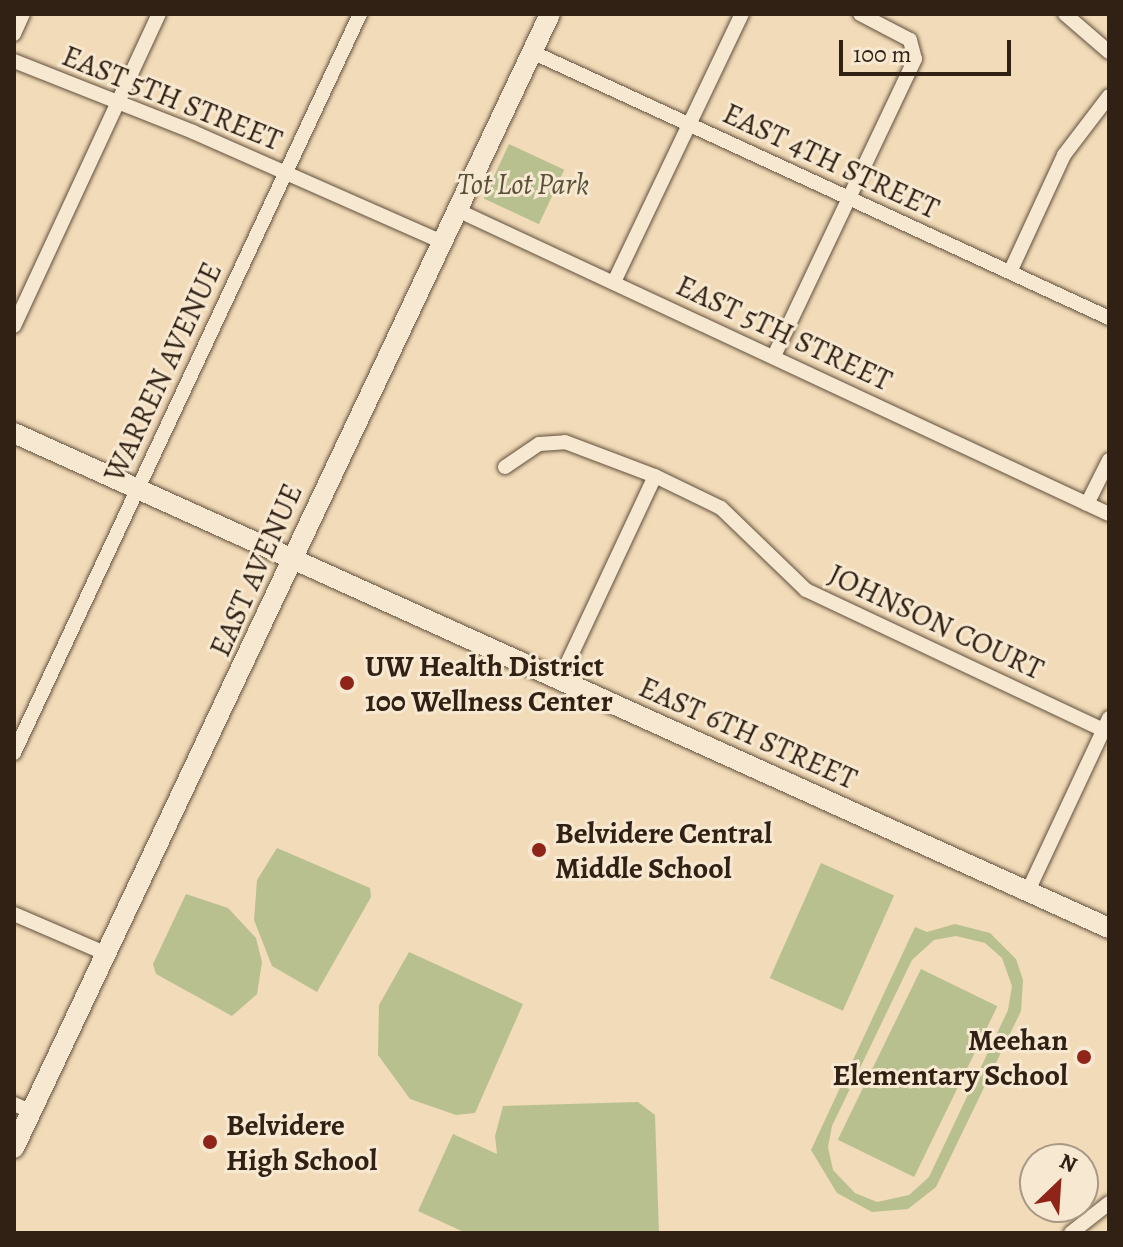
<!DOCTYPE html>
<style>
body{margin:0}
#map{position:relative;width:1123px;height:1247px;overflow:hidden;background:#f2dbb8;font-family:Alegreya,serif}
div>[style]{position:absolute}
.green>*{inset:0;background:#b9c090;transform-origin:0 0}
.roads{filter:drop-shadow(0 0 2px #61503d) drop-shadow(0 0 2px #61503d)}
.street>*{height:14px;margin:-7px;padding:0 7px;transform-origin:7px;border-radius:7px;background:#f7e8d1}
.secondary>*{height:20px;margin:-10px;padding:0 10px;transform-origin:10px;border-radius:10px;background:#f7e8d1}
.dots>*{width:22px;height:22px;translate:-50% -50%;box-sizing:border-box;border:4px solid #f7e8d1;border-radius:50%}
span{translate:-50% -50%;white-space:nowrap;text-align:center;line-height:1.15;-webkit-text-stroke:6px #f7e8d1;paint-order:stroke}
.street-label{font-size:30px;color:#312114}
.park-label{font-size:30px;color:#5a5139;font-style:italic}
.poi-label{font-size:30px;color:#312114;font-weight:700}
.left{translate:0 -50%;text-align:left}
.right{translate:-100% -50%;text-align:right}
.frame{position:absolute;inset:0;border:16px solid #312114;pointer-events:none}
.north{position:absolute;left:1019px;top:1143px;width:80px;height:80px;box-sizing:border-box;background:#f7e8d1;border:2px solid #a89885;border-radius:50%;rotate:25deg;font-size:22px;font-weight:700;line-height:32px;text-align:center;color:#312114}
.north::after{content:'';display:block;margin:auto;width:28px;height:36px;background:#8f2418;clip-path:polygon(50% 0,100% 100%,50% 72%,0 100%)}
.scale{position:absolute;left:839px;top:40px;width:172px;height:36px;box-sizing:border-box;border:4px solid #312114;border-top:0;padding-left:10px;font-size:24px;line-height:28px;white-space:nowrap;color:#312114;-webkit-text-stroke:6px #f7e8d1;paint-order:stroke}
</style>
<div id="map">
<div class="green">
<div style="left:509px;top:144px;width:61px;height:60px;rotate:25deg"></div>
<div style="clip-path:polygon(277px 848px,370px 888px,371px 897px,317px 992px,272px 966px,254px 920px,257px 880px)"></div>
<div style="left:821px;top:863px;width:80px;height:126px;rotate:24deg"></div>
<div style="clip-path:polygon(186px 894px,228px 908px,256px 938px,262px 962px,257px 994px,232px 1016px,156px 974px,153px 964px)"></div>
<div style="clip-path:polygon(evenodd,955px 924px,990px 933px,1016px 959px,1023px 980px,1021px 1011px,936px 1187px,908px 1209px,872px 1212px,837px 1193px,811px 1150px,915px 927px,927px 932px,955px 924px,956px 936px,985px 943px,1002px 958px,1012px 986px,1008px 1010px,929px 1177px,909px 1195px,877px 1202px,855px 1193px,833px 1170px,828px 1147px,832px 1126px,912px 960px,934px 940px,956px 936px)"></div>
<div style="clip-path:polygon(409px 952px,523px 1004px,475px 1113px,456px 1115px,410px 1099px,378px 1055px,379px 1005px)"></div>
<div style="left:921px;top:969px;width:85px;height:190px;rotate:26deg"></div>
<div style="clip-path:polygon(638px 1102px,655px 1115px,659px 1233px,466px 1233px,418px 1211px,453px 1134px,497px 1154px,495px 1136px,503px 1106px)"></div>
</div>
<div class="roads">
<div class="street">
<div style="left:1065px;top:14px;width:58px;rotate:40.8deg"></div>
<div style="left:14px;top:34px;width:22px;rotate:-66deg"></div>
<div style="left:532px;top:52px;width:635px;rotate:24.75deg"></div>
<div style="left:14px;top:61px;width:193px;rotate:21.6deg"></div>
<div style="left:193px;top:132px;width:272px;rotate:23.8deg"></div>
<div style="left:457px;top:210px;width:719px;rotate:25deg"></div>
<div style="left:1010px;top:272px;width:129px;rotate:-65.2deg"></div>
<div style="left:1064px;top:155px;width:74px;rotate:-52.7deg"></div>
<div style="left:614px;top:282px;width:297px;rotate:-64.5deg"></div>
<div style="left:14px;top:326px;width:344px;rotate:-65.1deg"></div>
<div style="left:774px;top:356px;width:329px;rotate:-64.6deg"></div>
<div style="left:915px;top:59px;width:20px;rotate:-105deg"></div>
<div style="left:910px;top:40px;width:56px;rotate:-152.5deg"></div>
<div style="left:505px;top:467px;width:41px;rotate:-34.1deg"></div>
<div style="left:539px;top:444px;width:26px;rotate:-4deg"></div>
<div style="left:565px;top:442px;width:96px;rotate:20.7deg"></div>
<div style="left:655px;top:476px;width:73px;rotate:25.9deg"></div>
<div style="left:721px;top:508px;width:118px;rotate:44deg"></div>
<div style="left:806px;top:590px;width:329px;rotate:25.2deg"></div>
<div style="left:1087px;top:504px;width:49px;rotate:-63.4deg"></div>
<div style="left:559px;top:681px;width:226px;rotate:-64.9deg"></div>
<div style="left:14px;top:753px;width:816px;rotate:-64.91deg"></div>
<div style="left:1028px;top:891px;width:191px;rotate:-64.9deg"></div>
<div style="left:14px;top:914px;width:101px;rotate:23.3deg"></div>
<div style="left:14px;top:1104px;width:20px;rotate:24deg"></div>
<div style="left:1071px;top:1233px;width:48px;rotate:-38.3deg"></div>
</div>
<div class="secondary">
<div style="left:14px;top:433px;width:1202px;rotate:24.33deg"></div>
<div style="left:14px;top:1148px;width:1254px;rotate:-64.7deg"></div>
</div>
</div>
<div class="dots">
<div style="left:347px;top:683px;background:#8f2418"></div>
<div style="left:539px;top:850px;background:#8f2418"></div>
<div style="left:1084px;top:1057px;background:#8f2418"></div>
<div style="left:210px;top:1142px;background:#8f2418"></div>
</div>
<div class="street-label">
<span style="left:172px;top:98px;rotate:22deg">EAST 5TH STREET</span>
<span style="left:831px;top:161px;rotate:25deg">EAST 4TH STREET</span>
<span style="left:784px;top:333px;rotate:25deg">EAST 5TH STREET</span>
<span style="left:163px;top:372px;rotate:-65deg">WARREN AVENUE</span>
<span style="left:256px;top:570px;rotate:-66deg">EAST AVENUE</span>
<span style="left:936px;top:622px;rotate:25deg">JOHNSON COURT</span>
<span style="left:748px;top:733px;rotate:24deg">EAST 6TH STREET</span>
</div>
<div class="park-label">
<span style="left:523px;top:184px">Tot Lot Park</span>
</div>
<div class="poi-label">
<span class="left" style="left:365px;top:683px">UW Health District<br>100 Wellness Center</span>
<span class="left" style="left:555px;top:850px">Belvidere Central<br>Middle School</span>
<span class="right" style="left:1068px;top:1057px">Meehan<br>Elementary School</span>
<span class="left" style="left:226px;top:1142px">Belvidere<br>High School</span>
</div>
<div class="frame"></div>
<div class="north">N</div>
<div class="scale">100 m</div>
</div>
